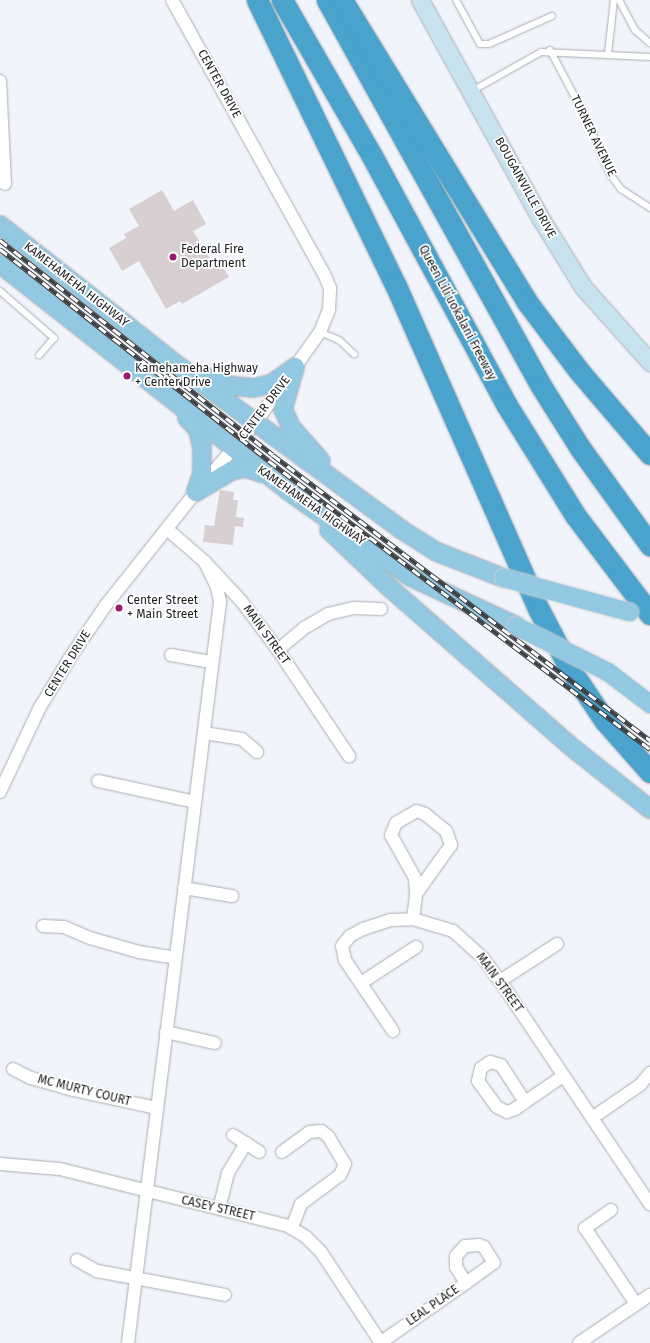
<!DOCTYPE html>
<meta charset="utf-8">
<style>
body{margin:0}
#map{position:relative;width:650px;height:1343px;overflow:hidden;background:#f1f5fb;font-family:"Fira Sans",sans-serif}
div>[style]{position:absolute}
.building>*{inset:0;background:#d7cfd2}
.roads{filter:drop-shadow(0 0 1px #aaadb3) drop-shadow(0 0 1px #aaadb3)}
.lane>*{height:6px;margin:-3px;padding:0 3px;transform-origin:3px;border-radius:3px;background:#fff}
.street>*{height:12px;margin:-6px;padding:0 6px;transform-origin:6px;border-radius:6px;background:#fff}
.secondary>*{height:17px;margin:-8.5px;padding:0 8.5px;transform-origin:8.5px;border-radius:8.5px;background:#c8e3f0}
.primary>*{height:18px;margin:-9px;padding:0 9px;transform-origin:9px;border-radius:9px;background:#92c8e1}
.highway>*{height:21px;margin:-10.5px;padding:0 10.5px;transform-origin:10.5px;border-radius:10.5px;background:#49a3cd}
.rail>*{height:4.5px;margin-top:-2.25px;transform-origin:0;background:repeating-linear-gradient(90deg,#fff 0 9px,#3d3f41 0 18px);box-sizing:border-box;border-block:1px solid #3d3f41}
.bridges{filter:drop-shadow(0 0 1px #d2d2d2) drop-shadow(0 0 1px #d2d2d2)}
.primary-bridge>*{height:18px;margin:-9px;padding:0 9px;transform-origin:9px;border-radius:9px;background:#92c8e1}
.dots>*{width:11px;height:11px;translate:-50% -50%;box-sizing:border-box;border:2px solid #fff;border-radius:50%}
span{translate:-50% -50%;white-space:nowrap;text-align:center;line-height:1.15;-webkit-text-stroke:3.5px #fff;paint-order:stroke}
.street-label{font-size:12px;color:#1c1d1f}
.poi-label{font-size:12px;color:#1c1d1f}
.left{translate:0 -50%;text-align:left}
</style>
<div id="map">
<div class="building">
<div style="clip-path:polygon(162px 190px,174px 211px,193px 200px,206px 224px,193px 231px,215px 267px,221px 264px,229px 277px,182px 304px,180px 301px,166px 309px,139px 261px,122px 271px,109px 248px,126px 238px,124px 234px,139px 226px,129px 209px)"></div>
<div style="clip-path:polygon(220px 490px,234px 492px,233px 500px,238px 500px,236px 517px,244px 518px,243px 527px,235px 526px,233px 545px,203px 542px,205px 525px,214px 526px)"></div>
</div>
<div class="roads">
<div class="lane">
<div style="left:456px;top:0;width:50px;rotate:61.4deg"></div>
<div style="left:480px;top:44px;width:9px"></div>
<div style="left:489px;top:44px;width:69px;rotate:-24deg"></div>
<div style="left:619px;top:0;width:34px;rotate:62deg"></div>
<div style="left:635px;top:30px;width:20px;rotate:41deg"></div>
<div style="left:550px;top:50px;width:77px;rotate:62.1deg"></div>
<div style="left:586px;top:118px;width:61px;rotate:66.8deg"></div>
<div style="left:610px;top:174px;width:19px;rotate:54deg"></div>
<div style="left:621px;top:189px;width:35px;rotate:33deg"></div>
<div style="left:608px;top:54px;width:54px;rotate:-83.7deg"></div>
<div style="left:472px;top:91px;width:79px;rotate:-29.5deg"></div>
<div style="left:541px;top:52px;width:109px;rotate:2.6deg"></div>
<div style="left:0;top:291px;width:72px;rotate:41deg"></div>
<div style="left:54px;top:338px;width:23px;rotate:131deg"></div>
<div style="left:320px;top:332px;width:21px;rotate:23deg"></div>
<div style="left:339px;top:340px;width:21px;rotate:43deg"></div>
</div>
<div class="street">
<div style="left:0;top:81px;width:103px;rotate:87.2deg"></div>
<div style="left:167px;top:529px;width:50px;rotate:41deg"></div>
<div style="left:205px;top:562px;width:54px;rotate:47.2deg"></div>
<div style="left:242px;top:602px;width:60px;rotate:53.1deg"></div>
<div style="left:278px;top:650px;width:128px;rotate:56.2deg"></div>
<div style="left:278px;top:650px;width:34px;rotate:-40deg"></div>
<div style="left:304px;top:628px;width:28px;rotate:-30deg"></div>
<div style="left:328px;top:614px;width:27px;rotate:-13deg"></div>
<div style="left:354px;top:608px;width:27px;rotate:2deg"></div>
<div style="left:171px;top:655px;width:41px;rotate:9.9deg"></div>
<div style="left:204px;top:733px;width:38px;rotate:9deg"></div>
<div style="left:242px;top:739px;width:20px;rotate:41deg"></div>
<div style="left:98px;top:781px;width:99px;rotate:12.2deg"></div>
<div style="left:0;top:792px;width:92px;rotate:-64.8deg"></div>
<div style="left:39px;top:709px;width:62px;rotate:-58.9deg"></div>
<div style="left:71px;top:656px;width:62px;rotate:-55.5deg"></div>
<div style="left:106px;top:605px;width:144px;rotate:-51.5deg"></div>
<div style="left:196px;top:492px;width:92px;rotate:-49.4deg"></div>
<div style="left:256px;top:422px;width:110px;rotate:-54.6deg"></div>
<div style="left:320px;top:332px;width:24px;rotate:-68deg"></div>
<div style="left:329px;top:310px;width:22px;rotate:-87deg"></div>
<div style="left:330px;top:288px;width:15px;rotate:-113deg"></div>
<div style="left:324px;top:274px;width:313px;rotate:-119deg"></div>
<div style="left:417px;top:811px;width:9px;rotate:21deg"></div>
<div style="left:425px;top:814px;width:27px;rotate:39deg"></div>
<div style="left:446px;top:831px;width:15px;rotate:70deg"></div>
<div style="left:451px;top:845px;width:60px;rotate:125.5deg"></div>
<div style="left:416px;top:894px;width:16px;rotate:-94deg"></div>
<div style="left:415px;top:878px;width:49px;rotate:-119.2deg"></div>
<div style="left:391px;top:835px;width:13px;rotate:-67deg"></div>
<div style="left:396px;top:823px;width:24px;rotate:-30deg"></div>
<div style="left:184px;top:888px;width:49px;rotate:9.5deg"></div>
<div style="left:413px;top:919px;width:25px;rotate:-83deg"></div>
<div style="left:43px;top:926px;width:21px;rotate:3deg"></div>
<div style="left:64px;top:927px;width:28px;rotate:23deg"></div>
<div style="left:90px;top:938px;width:51px;rotate:15.9deg"></div>
<div style="left:139px;top:952px;width:36px;rotate:9deg"></div>
<div style="left:500px;top:981px;width:68px;rotate:-33deg"></div>
<div style="left:361px;top:983px;width:66px;rotate:-33.2deg"></div>
<div style="left:393px;top:1031px;width:86px;rotate:-124.1deg"></div>
<div style="left:345px;top:960px;width:14px;rotate:-102deg"></div>
<div style="left:342px;top:946px;width:13px;rotate:-51deg"></div>
<div style="left:350px;top:936px;width:15px;rotate:-28deg"></div>
<div style="left:363px;top:929px;width:28px;rotate:-18deg"></div>
<div style="left:390px;top:920px;width:23px;rotate:-2deg"></div>
<div style="left:413px;top:919px;width:42px;rotate:16.7deg"></div>
<div style="left:453px;top:931px;width:40px;rotate:42deg"></div>
<div style="left:483px;top:958px;width:29px;rotate:54deg"></div>
<div style="left:500px;top:981px;width:269px;rotate:56.1deg"></div>
<div style="left:166px;top:1032px;width:50px;rotate:12.7deg"></div>
<div style="left:13px;top:1069px;width:20px;rotate:27deg"></div>
<div style="left:31px;top:1078px;width:44px;rotate:15.9deg"></div>
<div style="left:73px;top:1090px;width:86px;rotate:12.1deg"></div>
<div style="left:525px;top:1102px;width:44px;rotate:-123deg"></div>
<div style="left:501px;top:1065px;width:11px;rotate:-165deg"></div>
<div style="left:490px;top:1062px;width:11px;rotate:146deg"></div>
<div style="left:481px;top:1068px;width:13px;rotate:103deg"></div>
<div style="left:478px;top:1081px;width:32px;rotate:54deg"></div>
<div style="left:497px;top:1107px;width:11px;rotate:27deg"></div>
<div style="left:507px;top:1112px;width:9px;rotate:-21deg"></div>
<div style="left:515px;top:1109px;width:58px;rotate:-34.5deg"></div>
<div style="left:592px;top:1118px;width:58px;rotate:-34.5deg"></div>
<div style="left:640px;top:1085px;width:16px;rotate:-50deg"></div>
<div style="left:233px;top:1135px;width:31px;rotate:33deg"></div>
<div style="left:282px;top:1152px;width:34px;rotate:-36deg"></div>
<div style="left:310px;top:1132px;width:11px;rotate:-5deg"></div>
<div style="left:321px;top:1131px;width:9px;rotate:36deg"></div>
<div style="left:328px;top:1136px;width:33px;rotate:59deg"></div>
<div style="left:345px;top:1164px;width:12px;rotate:114deg"></div>
<div style="left:340px;top:1175px;width:49px;rotate:143.4deg"></div>
<div style="left:301px;top:1204px;width:26px;rotate:111deg"></div>
<div style="left:0;top:1164px;width:60px;rotate:4.8deg"></div>
<div style="left:60px;top:1169px;width:235px;rotate:14deg"></div>
<div style="left:288px;top:1226px;width:21px;rotate:31deg"></div>
<div style="left:306px;top:1237px;width:21px;rotate:45deg"></div>
<div style="left:321px;top:1252px;width:109px;rotate:56.6deg"></div>
<div style="left:219px;top:1209px;width:37px;rotate:-76deg"></div>
<div style="left:228px;top:1173px;width:35px;rotate:-59deg"></div>
<div style="left:611px;top:1210px;width:32px;rotate:145deg"></div>
<div style="left:585px;top:1228px;width:92px;rotate:56.1deg"></div>
<div style="left:77px;top:1260px;width:23px;rotate:29deg"></div>
<div style="left:97px;top:1271px;width:130px;rotate:10.6deg"></div>
<div style="left:128px;top:1343px;width:747px;rotate:-82.92deg"></div>
<div style="left:220px;top:602px;width:15px;rotate:-101deg"></div>
<div style="left:217px;top:587px;width:28px;rotate:-116deg"></div>
<div style="left:380px;top:1343px;width:105px;rotate:-34.9deg"></div>
<div style="left:466px;top:1283px;width:34px;rotate:-36deg"></div>
<div style="left:494px;top:1263px;width:19px;rotate:-122deg"></div>
<div style="left:484px;top:1247px;width:5px;rotate:-158deg"></div>
<div style="left:479px;top:1245px;width:14px;rotate:176deg"></div>
<div style="left:465px;top:1246px;width:13px;rotate:132deg"></div>
<div style="left:456px;top:1256px;width:11px;rotate:90deg"></div>
<div style="left:456px;top:1267px;width:19px;rotate:58deg"></div>
<div style="left:579px;top:1343px;width:86px;rotate:-34.1deg"></div>
</div>
<div class="secondary">
<div style="left:420px;top:0;width:250px;rotate:61.1deg"></div>
<div style="left:541px;top:219px;width:80px;rotate:58.3deg"></div>
<div style="left:583px;top:287px;width:101px;rotate:48.2deg"></div>
</div>
<div class="primary">
<div style="left:0;top:225px;width:229px;rotate:38.3deg"></div>
<div style="left:180px;top:367px;width:275px;rotate:36.3deg"></div>
<div style="left:402px;top:530px;width:41px;rotate:32.2deg"></div>
<div style="left:437px;top:552px;width:72px;rotate:21.2deg"></div>
<div style="left:0;top:264px;width:367px;rotate:38.2deg"></div>
<div style="left:288px;top:491px;width:150px;rotate:35deg"></div>
<div style="left:411px;top:577px;width:116px;rotate:25deg"></div>
<div style="left:295px;top:367px;width:44px;rotate:105.9deg"></div>
<div style="left:283px;top:409px;width:20px;rotate:66deg"></div>
<div style="left:291px;top:427px;width:45px;rotate:48.6deg"></div>
<div style="left:200px;top:375px;width:34px;rotate:19deg"></div>
<div style="left:232px;top:386px;width:21px;rotate:5deg"></div>
<div style="left:253px;top:388px;width:18px;rotate:-13deg"></div>
<div style="left:271px;top:384px;width:29px;rotate:-35deg"></div>
<div style="left:187px;top:418px;width:16px;rotate:47deg"></div>
<div style="left:198px;top:430px;width:18px;rotate:77deg"></div>
<div style="left:202px;top:448px;width:25px;rotate:90deg"></div>
<div style="left:202px;top:473px;width:20px;rotate:108deg"></div>
<div style="left:196px;top:492px;width:43px;rotate:-30.7deg"></div>
<div style="left:233px;top:470px;width:14px;rotate:-8deg"></div>
<div style="left:247px;top:468px;width:15px;rotate:20deg"></div>
<div style="left:329px;top:530px;width:84px;rotate:43.6deg"></div>
<div style="left:390px;top:588px;width:244px;rotate:41.2deg"></div>
<div style="left:574px;top:749px;width:97px;rotate:38.3deg"></div>
</div>
<div class="highway">
<div style="left:257px;top:0;width:318px;rotate:64.1deg"></div>
<div style="left:396px;top:286px;width:354px;rotate:66.2deg"></div>
<div style="left:539px;top:610px;width:67px;rotate:62.3deg"></div>
<div style="left:570px;top:669px;width:63px;rotate:56.1deg"></div>
<div style="left:605px;top:721px;width:68px;rotate:48.6deg"></div>
<div style="left:282px;top:0;width:180px;rotate:60deg"></div>
<div style="left:372px;top:156px;width:282px;rotate:61.6deg"></div>
<div style="left:506px;top:404px;width:131px;rotate:58.1deg"></div>
<div style="left:575px;top:515px;width:124px;rotate:52.9deg"></div>
<div style="left:327px;top:0;width:441px;rotate:61deg"></div>
<div style="left:541px;top:386px;width:73px;rotate:57.8deg"></div>
<div style="left:580px;top:448px;width:120px;rotate:54.2deg"></div>
<div style="left:342px;top:0;width:354px;rotate:58.5deg"></div>
<div style="left:527px;top:302px;width:86px;rotate:53deg"></div>
<div style="left:579px;top:371px;width:109px;rotate:49.5deg"></div>
</div>
</div>
<div class="rail">
<div style="left:0;top:240px;width:347px;rotate:38.2deg"></div>
<div style="left:273px;top:455px;width:473px;rotate:37.1deg"></div>
<div style="left:0;top:249px;width:342px;rotate:38.2deg"></div>
<div style="left:269px;top:461px;width:478px;rotate:37.1deg"></div>
</div>
<div class="bridges">
<div class="primary-bridge">
<div style="left:504px;top:578px;width:130px;rotate:15.2deg"></div>
<div style="left:516px;top:626px;width:103px;rotate:26.6deg"></div>
<div style="left:608px;top:672px;width:53px;rotate:37.3deg"></div>
</div>
</div>
<div class="dots">
<div style="left:173px;top:257px;background:#9b1a6f"></div>
<div style="left:127px;top:376px;background:#9b1a6f"></div>
<div style="left:119px;top:608px;background:#9b1a6f"></div>
</div>
<div class="street-label">
<span style="left:219px;top:84px;rotate:61deg">CENTER DRIVE</span>
<span style="left:593px;top:136px;rotate:64deg">TURNER AVENUE</span>
<span style="left:525px;top:188px;rotate:61deg">BOUGAINVILLE DRIVE</span>
<span style="left:76px;top:285px;rotate:38deg">KAMEHAMEHA HIGHWAY</span>
<span style="left:457px;top:313px;rotate:62deg">Queen Liliʻuokalani Freeway</span>
<span style="left:265px;top:408px;rotate:-53deg">CENTER DRIVE</span>
<span style="left:311px;top:506px;rotate:35deg">KAMEHAMEHA HIGHWAY</span>
<span style="left:266px;top:635px;rotate:54deg">MAIN STREET</span>
<span style="left:68px;top:664px;rotate:-58deg">CENTER DRIVE</span>
<span style="left:499px;top:983px;rotate:54deg">MAIN STREET</span>
<span style="left:84px;top:1091px;rotate:14deg">MC MURTY COURT</span>
<span style="left:218px;top:1209px;rotate:13deg">CASEY STREET</span>
<span style="left:433px;top:1306px;rotate:-35deg">LEAL PLACE</span>
</div>
<div class="poi-label">
<span class="left" style="left:181px;top:257px">Federal Fire<br>Department</span>
<span class="left" style="left:135px;top:376px">Kamehameha Highway<br>+ Center Drive</span>
<span class="left" style="left:127px;top:608px">Center Street<br>+ Main Street</span>
</div>
</div>
